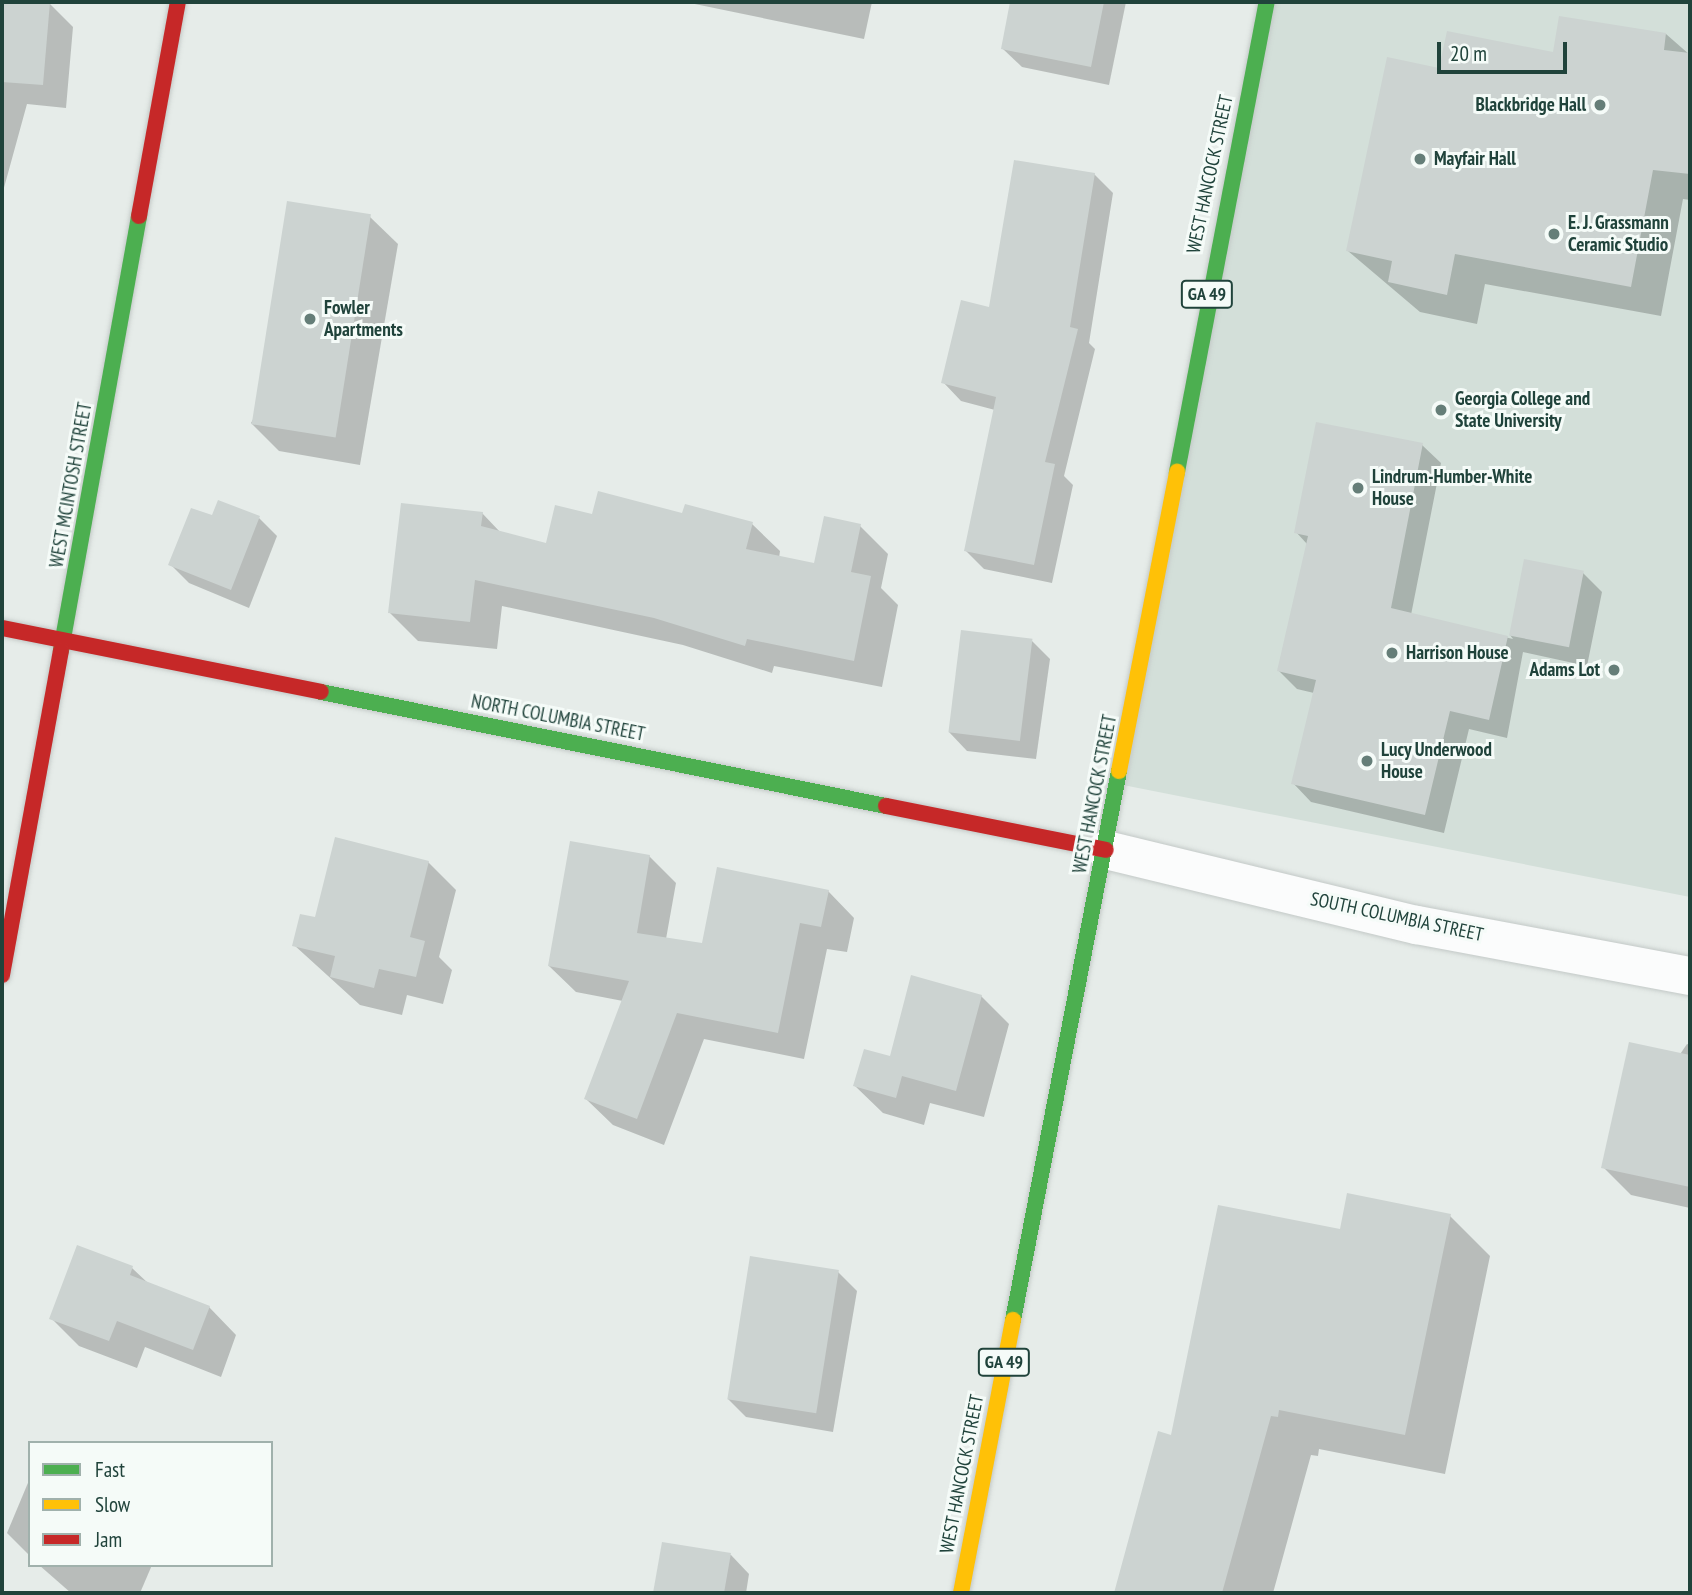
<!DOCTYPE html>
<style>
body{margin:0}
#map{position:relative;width:1692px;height:1595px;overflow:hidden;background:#e6ece9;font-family:"PT Sans Narrow",sans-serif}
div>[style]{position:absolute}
.built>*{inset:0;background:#d3dfd9}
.shadow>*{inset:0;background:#0003}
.building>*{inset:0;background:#ccd3d1;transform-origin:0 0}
.roads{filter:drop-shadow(0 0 2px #c3c9c7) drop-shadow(0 0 2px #c3c9c7)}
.street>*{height:38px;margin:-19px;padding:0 19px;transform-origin:19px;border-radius:19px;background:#fbfcfc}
.fast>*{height:16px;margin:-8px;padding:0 8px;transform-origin:8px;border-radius:8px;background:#4caf50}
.slow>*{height:16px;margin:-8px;padding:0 8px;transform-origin:8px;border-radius:8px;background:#ffc107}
.jam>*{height:16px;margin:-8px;padding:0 8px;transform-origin:8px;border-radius:8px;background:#c62828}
.dots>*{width:19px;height:19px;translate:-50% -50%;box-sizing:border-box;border:4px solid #f5fbf8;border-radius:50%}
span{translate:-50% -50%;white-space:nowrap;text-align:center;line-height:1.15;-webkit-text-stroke:6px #f5fbf8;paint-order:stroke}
.shield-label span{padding:2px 5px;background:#f5fbf8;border:2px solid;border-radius:5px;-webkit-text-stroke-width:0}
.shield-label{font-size:18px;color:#20433b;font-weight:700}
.poi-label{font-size:19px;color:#20433b;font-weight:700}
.right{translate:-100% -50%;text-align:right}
.left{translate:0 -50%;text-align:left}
.street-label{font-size:19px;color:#20433b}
.frame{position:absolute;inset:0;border:4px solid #20433b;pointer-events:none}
.legend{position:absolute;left:28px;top:1441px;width:245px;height:126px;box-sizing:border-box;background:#f5fbf8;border:2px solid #a0b1ac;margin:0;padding:9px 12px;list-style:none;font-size:21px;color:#20433b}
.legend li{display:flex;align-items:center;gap:14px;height:35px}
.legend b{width:35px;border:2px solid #a0b1ac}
.scale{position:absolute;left:1437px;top:42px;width:130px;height:32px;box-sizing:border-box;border:4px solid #20433b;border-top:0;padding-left:9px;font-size:21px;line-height:24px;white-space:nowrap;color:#20433b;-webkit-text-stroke:5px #f5fbf8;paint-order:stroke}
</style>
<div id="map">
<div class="built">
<div style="clip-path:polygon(1266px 2px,1690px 2px,1690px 897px,1123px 785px)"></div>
</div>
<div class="shadow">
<div style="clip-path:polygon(2px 2px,49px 3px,73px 27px,66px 108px,27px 104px,2px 195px)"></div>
<div style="clip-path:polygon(685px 2px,872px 2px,864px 39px)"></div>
<div style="clip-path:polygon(1012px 2px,1126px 2px,1109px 85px,1022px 67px,1003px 49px)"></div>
<div style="clip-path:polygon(1666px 34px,1690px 55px,1690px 200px,1683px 199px,1661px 316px,1485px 284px,1477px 324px,1420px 312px,1348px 251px,1441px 70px)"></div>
<div style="clip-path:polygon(1094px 174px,1113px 193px,1089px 343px,1095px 349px,1064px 476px,1073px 485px,1052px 583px,984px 569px,966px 551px,995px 410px,961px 401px,943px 382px)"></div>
<div style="clip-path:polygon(370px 217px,398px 244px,360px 465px,279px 451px,251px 423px)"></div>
<div style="clip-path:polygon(1422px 445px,1441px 463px,1411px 615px,1513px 639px,1510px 635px,1583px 573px,1602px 592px,1587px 666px,1523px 652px,1507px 738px,1469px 729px,1444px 833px,1311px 802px,1293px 783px,1314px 693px,1297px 689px,1278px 670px,1307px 544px,1296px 532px)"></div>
<div style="clip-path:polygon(482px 513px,501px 533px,547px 545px,593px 516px,684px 515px,752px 524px,780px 551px,779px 558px,815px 565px,860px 526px,888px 554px,881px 588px,898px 605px,882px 687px,774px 666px,772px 673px,683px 645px,502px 606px,497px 649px,418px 641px,390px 613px)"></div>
<div style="clip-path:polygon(213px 518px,259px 518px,277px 536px,249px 608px,189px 583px,170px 564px)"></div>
<div style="clip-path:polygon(1031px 640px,1050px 659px,1036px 759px,967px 751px,949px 732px)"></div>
<div style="clip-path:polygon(649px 856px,676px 883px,666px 939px,703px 945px,828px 891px,854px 918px,847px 952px,827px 949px,804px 1059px,704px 1039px,664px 1145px,613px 1125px,586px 1099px,623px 1001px,576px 992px,549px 966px)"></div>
<div style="clip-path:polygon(428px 862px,456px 890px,439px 957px,452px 970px,443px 1004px,407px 995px,402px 1015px,360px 1005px,294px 945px,316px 919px)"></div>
<div style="clip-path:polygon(981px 996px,1009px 1024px,984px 1117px,930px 1103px,924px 1125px,883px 1113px,855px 1086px)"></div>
<div style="clip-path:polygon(1687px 1044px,1690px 1045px,1690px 1208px,1631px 1195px,1603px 1167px)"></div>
<div style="clip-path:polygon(1450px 1216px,1490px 1256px,1445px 1474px,1319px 1449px,1318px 1456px,1311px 1455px,1273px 1593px,1119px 1593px,1159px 1433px,1172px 1437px,1341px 1231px)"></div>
<div style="clip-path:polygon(132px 1268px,149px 1284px,209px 1307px,236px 1335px,221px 1377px,145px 1347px,137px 1368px,79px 1346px,51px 1318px)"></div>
<div style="clip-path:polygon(838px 1272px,857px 1291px,833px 1432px,746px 1417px,728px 1399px)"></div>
<div style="clip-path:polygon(30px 1478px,30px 1556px,7px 1533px)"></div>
<div style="clip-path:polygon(664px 1544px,731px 1555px,749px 1574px,746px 1593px,655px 1593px)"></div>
<div style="clip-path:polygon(39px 1565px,152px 1565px,140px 1593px,71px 1593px)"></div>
</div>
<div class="building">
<div style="clip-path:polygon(2px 2px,50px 2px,43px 85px,2px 82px)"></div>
<div style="clip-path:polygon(1010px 2px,1104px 2px,1091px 67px,1001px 49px)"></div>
<div style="clip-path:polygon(1559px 16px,1666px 33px,1664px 50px,1690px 53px,1690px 174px,1653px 170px,1631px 287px,1455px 254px,1447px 295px,1388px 282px,1392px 261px,1346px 251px,1387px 57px,1439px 68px,1447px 31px,1553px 52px)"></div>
<div style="clip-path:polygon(1014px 160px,1095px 173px,1070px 327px,1078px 329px,1045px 462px,1055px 464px,1034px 565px,964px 551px,996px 397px,941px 383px,961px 300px,989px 307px)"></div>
<div style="left:287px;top:201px;width:85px;height:226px;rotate:9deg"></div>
<div style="clip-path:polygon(1316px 422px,1423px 443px,1391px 608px,1508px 636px,1489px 720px,1450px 711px,1425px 815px,1291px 784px,1316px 680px,1277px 671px,1308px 536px,1294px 533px)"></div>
<div style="clip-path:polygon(598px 491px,682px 513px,685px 504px,753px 522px,746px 549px,814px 563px,824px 516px,861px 524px,851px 572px,871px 576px,854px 661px,747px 639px,745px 646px,654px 618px,475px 580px,470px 622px,388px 613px,401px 503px,483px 512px,481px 526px,546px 543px,555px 505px,592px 514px)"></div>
<div style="clip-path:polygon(218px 500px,260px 516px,231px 590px,168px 565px,191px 508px,212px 515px)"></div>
<div style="left:1524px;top:559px;width:61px;height:78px;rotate:11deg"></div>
<div style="left:961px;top:630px;width:72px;height:103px;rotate:7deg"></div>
<div style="clip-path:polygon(335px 837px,429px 861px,410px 937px,425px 941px,416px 977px,379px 969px,374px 988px,330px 977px,335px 956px,292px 946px,300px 914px,315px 917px)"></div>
<div style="clip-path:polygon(570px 841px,650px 855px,637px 933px,702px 943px,717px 867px,829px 890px,821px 927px,800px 923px,778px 1033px,677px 1013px,637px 1119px,584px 1099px,629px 981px,548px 966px)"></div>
<div style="clip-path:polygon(911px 975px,982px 995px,956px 1091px,902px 1076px,896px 1098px,853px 1086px,864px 1049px,890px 1056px)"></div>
<div style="clip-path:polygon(1629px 1042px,1690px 1055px,1690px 1187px,1601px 1168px)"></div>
<div style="clip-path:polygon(1347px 1193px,1451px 1214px,1405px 1435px,1279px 1410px,1278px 1417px,1271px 1416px,1222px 1593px,1114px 1593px,1158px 1431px,1171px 1435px,1218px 1205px,1340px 1229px)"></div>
<div style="clip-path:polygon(77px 1245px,133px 1266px,130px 1275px,210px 1306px,193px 1350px,117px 1321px,109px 1341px,49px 1319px)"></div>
<div style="left:750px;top:1256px;width:90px;height:145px;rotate:9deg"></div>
<div style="clip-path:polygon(662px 1542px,731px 1553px,724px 1593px,653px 1593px)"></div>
</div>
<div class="roads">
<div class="street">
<div style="left:1106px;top:850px;width:320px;rotate:13.6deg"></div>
<div style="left:1417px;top:925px;width:278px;rotate:10.6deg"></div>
</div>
<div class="fast">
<div style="left:1177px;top:472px;width:479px;rotate:-79.2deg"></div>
<div style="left:61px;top:650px;width:441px;rotate:-79.8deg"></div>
<div style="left:321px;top:692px;width:576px;rotate:11.41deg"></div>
<div style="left:1013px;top:1320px;width:559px;rotate:-79.07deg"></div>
</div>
<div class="slow">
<div style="left:1119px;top:771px;width:305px;rotate:-79deg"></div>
<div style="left:961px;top:1593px;width:278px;rotate:-79.2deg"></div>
</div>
<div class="jam">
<div style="left:139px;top:216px;width:218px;rotate:-79.7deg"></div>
<div style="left:2px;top:628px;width:325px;rotate:11.3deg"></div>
<div style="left:886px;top:806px;width:224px;rotate:11.3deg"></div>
<div style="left:2px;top:975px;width:330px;rotate:-79.7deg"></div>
</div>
</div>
<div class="dots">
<div style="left:1600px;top:105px;background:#657e78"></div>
<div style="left:1420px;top:159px;background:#657e78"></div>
<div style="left:1554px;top:234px;background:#657e78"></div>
<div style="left:310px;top:319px;background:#657e78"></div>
<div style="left:1441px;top:410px;background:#657e78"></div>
<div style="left:1358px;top:488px;background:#657e78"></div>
<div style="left:1392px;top:653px;background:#657e78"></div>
<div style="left:1614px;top:670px;background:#657e78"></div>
<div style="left:1367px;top:761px;background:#657e78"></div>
</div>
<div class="shield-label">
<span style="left:1207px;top:294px">GA 49</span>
<span style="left:1004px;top:1362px">GA 49</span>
</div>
<div class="poi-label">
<span class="right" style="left:1586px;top:105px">Blackbridge Hall</span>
<span class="left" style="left:1434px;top:159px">Mayfair Hall</span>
<span class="left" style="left:1568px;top:234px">E. J. Grassmann<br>Ceramic Studio</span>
<span class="left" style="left:324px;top:319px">Fowler<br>Apartments</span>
<span class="left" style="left:1455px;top:410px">Georgia College and<br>State University</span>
<span class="left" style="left:1372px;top:488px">Lindrum-Humber-White<br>House</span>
<span class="left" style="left:1406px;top:653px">Harrison House</span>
<span class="right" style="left:1600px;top:670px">Adams Lot</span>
<span class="left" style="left:1381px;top:761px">Lucy Underwood<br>House</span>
</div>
<div class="street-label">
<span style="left:1210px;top:174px;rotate:-78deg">WEST HANCOCK STREET</span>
<span style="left:71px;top:485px;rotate:-80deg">WEST MCINTOSH STREET</span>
<span style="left:558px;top:718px;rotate:11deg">NORTH COLUMBIA STREET</span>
<span style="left:1095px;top:794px;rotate:-79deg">WEST HANCOCK STREET</span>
<span style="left:1397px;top:917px;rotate:12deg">SOUTH COLUMBIA STREET</span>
<span style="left:962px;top:1474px;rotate:-79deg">WEST HANCOCK STREET</span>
</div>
<div class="frame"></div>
<ul class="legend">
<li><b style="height:9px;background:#4caf50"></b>Fast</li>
<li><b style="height:9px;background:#ffc107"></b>Slow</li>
<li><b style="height:9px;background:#c62828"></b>Jam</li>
</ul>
<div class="scale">20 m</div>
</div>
